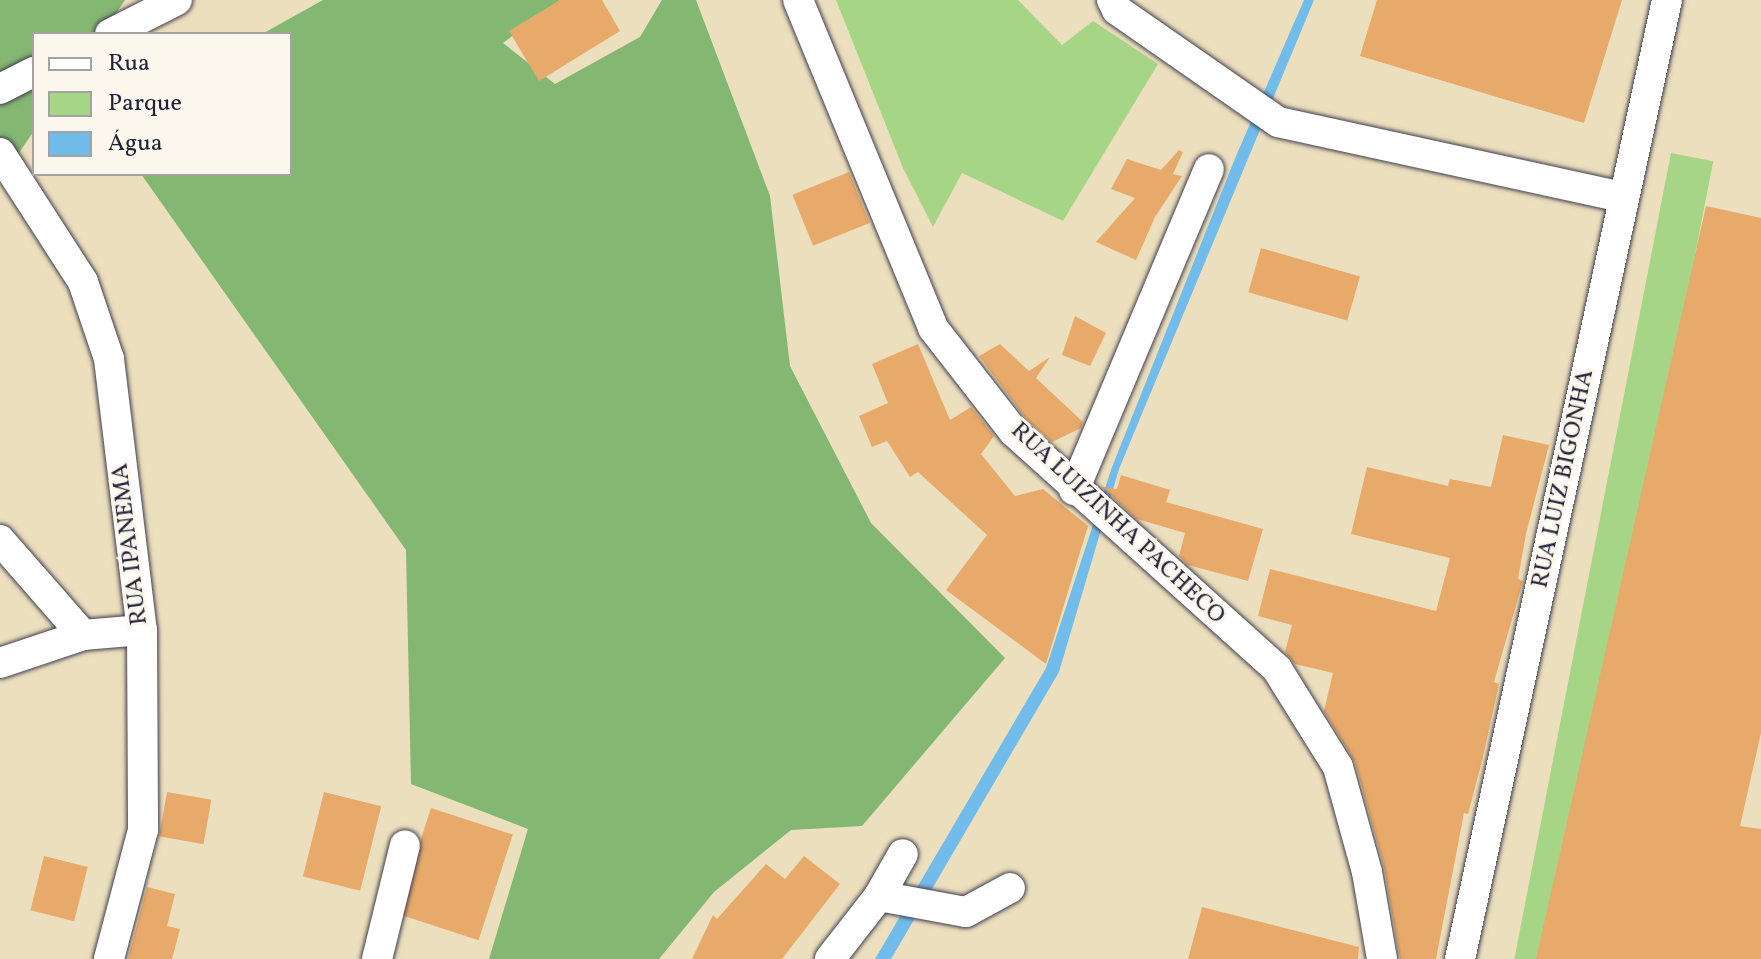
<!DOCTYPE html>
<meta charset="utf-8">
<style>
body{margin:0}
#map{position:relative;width:1761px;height:959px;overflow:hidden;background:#ecdfbd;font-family:Vollkorn,serif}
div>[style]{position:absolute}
.green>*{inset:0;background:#a6d685;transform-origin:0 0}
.forest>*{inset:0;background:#84b772}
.water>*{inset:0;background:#72bceb}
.building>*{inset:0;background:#e8aa6a;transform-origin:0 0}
.roads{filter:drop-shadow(0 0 2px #403e4e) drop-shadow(0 0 2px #403e4e)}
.minor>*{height:30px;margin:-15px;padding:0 15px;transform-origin:15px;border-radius:15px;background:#fff}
span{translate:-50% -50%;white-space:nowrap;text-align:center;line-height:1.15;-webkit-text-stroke:6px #fbf7ec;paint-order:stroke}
.street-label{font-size:24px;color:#22223b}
.legend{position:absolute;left:32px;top:32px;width:260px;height:144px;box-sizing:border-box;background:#fbf7ec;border:2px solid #a4a2a5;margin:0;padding:10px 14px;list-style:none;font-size:24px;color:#22223b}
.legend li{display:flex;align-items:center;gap:16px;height:40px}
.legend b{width:40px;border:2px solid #a4a2a5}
</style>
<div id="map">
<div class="green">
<div style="clip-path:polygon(836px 0,1018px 0,1062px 45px,1093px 21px,1158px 64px,1063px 221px,962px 173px,933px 227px,903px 168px)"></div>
<div style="left:1671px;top:153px;width:43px;height:827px;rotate:11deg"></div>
</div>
<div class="forest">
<div style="clip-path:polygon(0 0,125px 0,102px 34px,34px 34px,34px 131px,18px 154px,0 154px)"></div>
<div style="clip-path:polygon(323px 0,560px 0,503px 43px,555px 84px,640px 37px,662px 0,696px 0,770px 196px,790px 366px,871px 523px,1005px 658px,862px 826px,791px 830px,714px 892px,659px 959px,489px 959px,528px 829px,411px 784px,406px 550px,141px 174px,290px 174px,290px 34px,262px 34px)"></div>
</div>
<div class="water">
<div style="clip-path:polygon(1304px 0,1314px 0,1119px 469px,1059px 672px,891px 959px,875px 959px,1046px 668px,1112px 467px,1236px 156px)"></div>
</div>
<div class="building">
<div style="clip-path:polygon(560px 0,602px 0,620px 31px,539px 81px,509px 31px)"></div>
<div style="clip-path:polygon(1377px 0,1622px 0,1584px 123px,1360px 56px)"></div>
<div style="clip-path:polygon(1179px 150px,1183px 152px,1173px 174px,1182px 176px,1155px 217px,1136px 260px,1096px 242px,1135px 198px,1111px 189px,1127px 159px,1161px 170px)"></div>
<div style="left:849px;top:172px;width:55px;height:61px;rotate:68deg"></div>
<div style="clip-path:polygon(1706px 206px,1761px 218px,1761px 733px,1740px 826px,1761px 829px,1761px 959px,1536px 959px)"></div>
<div style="left:1261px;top:248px;width:103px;height:46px;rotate:16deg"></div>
<div style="clip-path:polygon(1075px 316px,1106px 333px,1090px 366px,1062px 355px)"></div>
<div style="clip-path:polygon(918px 344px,950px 420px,971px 407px,994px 436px,981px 454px,1015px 496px,1043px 489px,1088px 526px,1046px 664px,946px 590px,987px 535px,918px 472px,910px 477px,887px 441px,872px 447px,859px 416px,888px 403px,872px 364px)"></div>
<div style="clip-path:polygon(1000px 344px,1029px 371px,1050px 357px,1036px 378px,1083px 422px,1081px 428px,1052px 442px,1027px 420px,979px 356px)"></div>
<div style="clip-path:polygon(1503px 435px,1549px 445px,1526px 534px,1518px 579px,1523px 581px,1494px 682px,1499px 684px,1482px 761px,1468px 814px,1464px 813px,1436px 959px,1400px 959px,1384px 867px,1355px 762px,1324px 711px,1333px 673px,1295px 664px,1285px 652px,1292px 625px,1258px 616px,1270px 569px,1436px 611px,1450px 558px,1351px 534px,1367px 467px,1448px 486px,1450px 479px,1491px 487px)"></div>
<div style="clip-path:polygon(1121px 475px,1170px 490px,1166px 502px,1263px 529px,1248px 581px,1188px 565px,1179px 556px,1185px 533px,1137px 519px,1102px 487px,1117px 489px)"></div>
<div style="left:167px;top:792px;width:45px;height:45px;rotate:10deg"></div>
<div style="left:324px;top:792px;width:59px;height:87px;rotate:14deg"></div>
<div style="left:431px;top:808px;width:86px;height:111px;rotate:18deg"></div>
<div style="left:44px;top:856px;width:45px;height:56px;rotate:14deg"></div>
<div style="clip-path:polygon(804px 856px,840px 884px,782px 959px,692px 959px,713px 915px,717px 919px,766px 864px,785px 879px)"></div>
<div style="clip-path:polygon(147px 887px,175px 894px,167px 926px,180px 929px,172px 959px,128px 959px)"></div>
<div style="clip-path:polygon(1202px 907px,1359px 947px,1358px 959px,1188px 959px)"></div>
</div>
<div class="roads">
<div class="minor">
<div style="left:798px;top:0;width:355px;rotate:67.6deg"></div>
<div style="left:933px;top:328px;width:132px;rotate:52.1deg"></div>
<div style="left:1014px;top:432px;width:354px;rotate:42deg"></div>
<div style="left:1277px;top:669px;width:115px;rotate:58.1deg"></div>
<div style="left:1338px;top:767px;width:109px;rotate:74.6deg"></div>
<div style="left:1367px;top:872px;width:88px;rotate:80.2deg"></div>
<div style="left:1112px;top:0;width:11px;rotate:63deg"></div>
<div style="left:1117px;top:10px;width:196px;rotate:34.8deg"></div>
<div style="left:1278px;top:122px;width:351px;rotate:12.3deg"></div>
<div style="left:1621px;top:197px;width:14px;rotate:90deg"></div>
<div style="left:110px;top:34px;width:75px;rotate:-26.9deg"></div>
<div style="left:0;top:89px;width:38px;rotate:-27deg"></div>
<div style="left:0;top:153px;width:153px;rotate:57.2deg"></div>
<div style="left:83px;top:282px;width:81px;rotate:71.3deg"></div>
<div style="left:109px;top:359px;width:273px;rotate:83.1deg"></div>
<div style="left:142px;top:630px;width:200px;rotate:89.7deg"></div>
<div style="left:143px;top:830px;width:133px;rotate:104.8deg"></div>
<div style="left:1074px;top:490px;width:348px;rotate:-67.2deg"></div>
<div style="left:0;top:540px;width:126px;rotate:48.9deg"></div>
<div style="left:0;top:663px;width:88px;rotate:-18.6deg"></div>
<div style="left:83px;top:635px;width:59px;rotate:-4.8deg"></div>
<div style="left:879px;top:896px;width:88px;rotate:10.4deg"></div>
<div style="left:966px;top:912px;width:50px;rotate:-28.6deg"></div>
<div style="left:377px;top:959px;width:117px;rotate:-76.2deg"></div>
<div style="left:830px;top:959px;width:80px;rotate:-52.1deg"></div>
<div style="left:879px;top:896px;width:48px;rotate:-60.3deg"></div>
<div style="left:1460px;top:959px;width:981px;rotate:-77.82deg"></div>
</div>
</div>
<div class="street-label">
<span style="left:1564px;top:479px;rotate:-78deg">RUA LUIZ BIGONHA</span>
<span style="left:1117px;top:524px;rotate:43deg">RUA LUIZINHA PACHECO</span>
<span style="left:131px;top:544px;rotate:-97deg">RUA IPANEMA</span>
</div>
<ul class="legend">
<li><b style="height:10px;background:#fff"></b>Rua</li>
<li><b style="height:22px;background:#a6d685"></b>Parque</li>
<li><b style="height:22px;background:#72bceb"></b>Água</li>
</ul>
</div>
